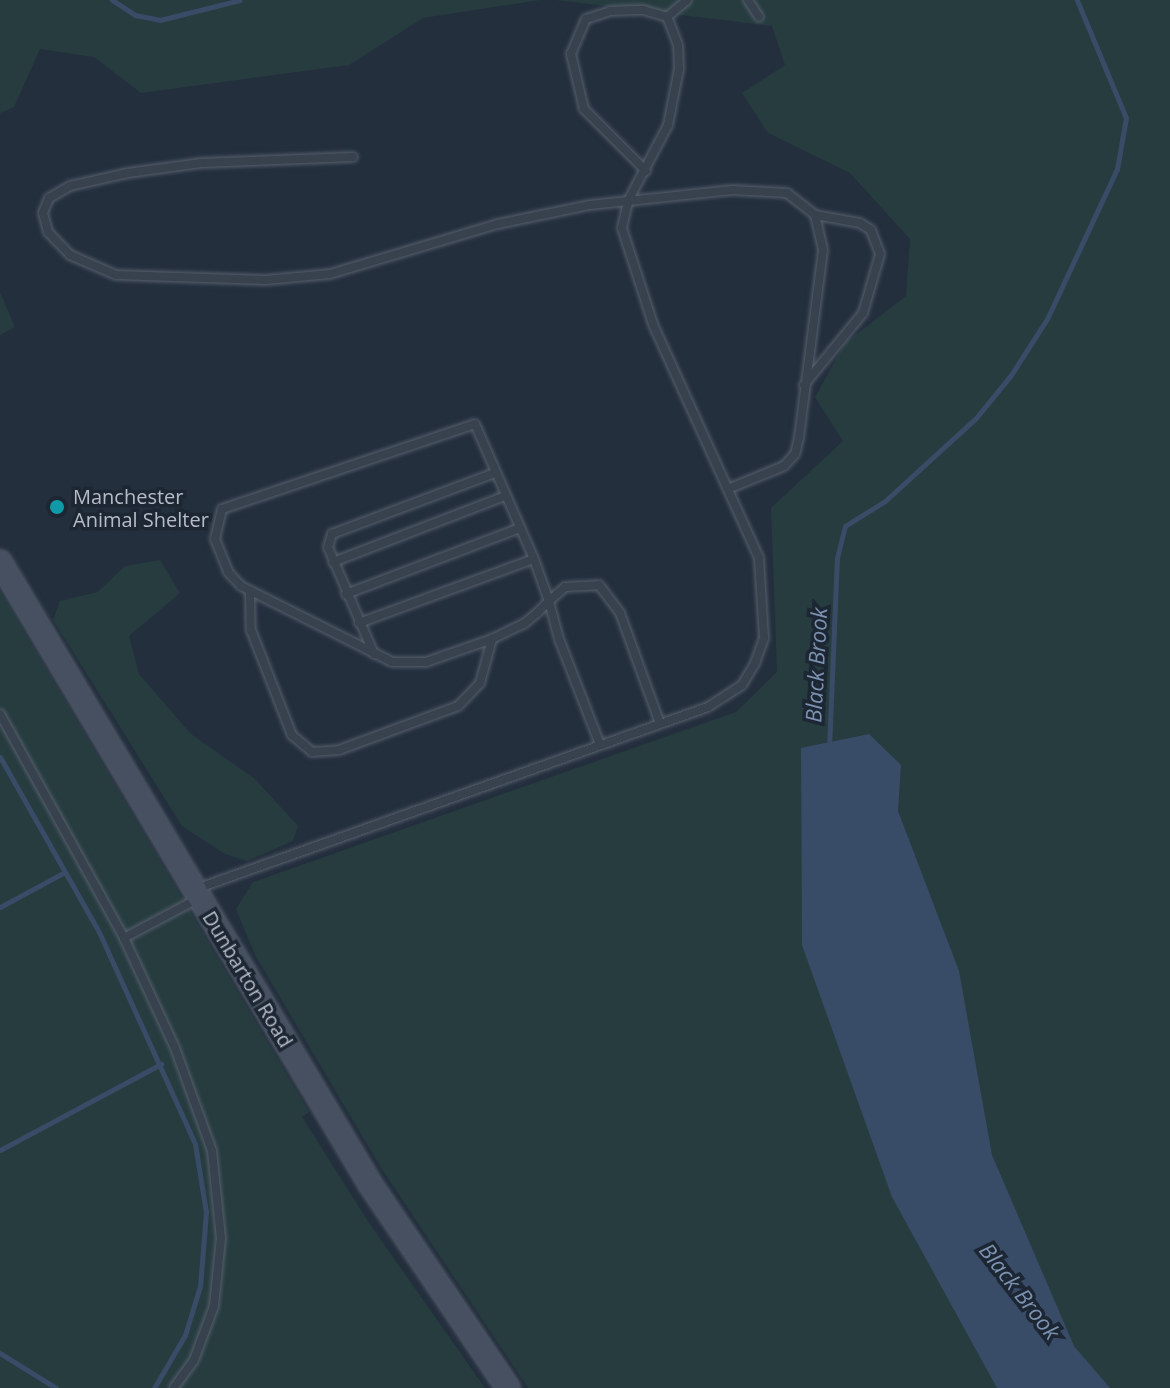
<!DOCTYPE html>
<style>
body{margin:0}
#map{position:relative;width:1170px;height:1388px;overflow:hidden;background:#242f3e;font-family:"Open Sans",sans-serif}
div>[style]{position:absolute}
.green>*{inset:0;background:#263c3f}
.water>*{inset:0;background:#394c67}
.stream>*{height:5px;margin:-2.5px;padding:0 2.5px;transform-origin:2.5px;border-radius:2.5px;background:#394c67}
.roads{filter:drop-shadow(0 0 2px #565f6c) drop-shadow(0 0 2px #565f6c)}
.lane>*{height:8px;margin:-4px;padding:0 4px;transform-origin:4px;border-radius:4px;background:#38414e}
.secondary>*{height:22px;margin:-11px;padding:0 11px;transform-origin:11px;border-radius:11px;background:#465061}
.dots>*{width:22px;height:22px;translate:-50% -50%;box-sizing:border-box;border:4px solid #1d2633;border-radius:50%}
span{translate:-50% -50%;white-space:nowrap;text-align:center;line-height:1.15;-webkit-text-stroke:7px #1d2633;paint-order:stroke}
.poi-label{font-size:20px;color:#b4bcc9}
.left{translate:0 -50%;text-align:left}
.street-label{font-size:20px;color:#b4bcc9}
.water-label{font-size:22px;color:#7c92b1;font-style:italic}
</style>
<div id="map">
<div class="green">
<div style="clip-path:polygon(0 0,540px 0,423px 18px,349px 65px,141px 93px,94px 57px,40px 49px,14px 107px,0 113px)"></div>
<div style="clip-path:polygon(556px 0,1170px 0,1170px 1388px,528px 1388px,381px 1168px,255px 955px,236px 909px,253px 882px,736px 712px,777px 672px,771px 508px,843px 441px,815px 397px,845px 343px,906px 296px,910px 239px,850px 173px,768px 133px,742px 93px,785px 65px,772px 26px)"></div>
<div style="clip-path:polygon(0 292px,15px 327px,0 335px)"></div>
<div style="clip-path:polygon(160px 560px,180px 593px,129px 636px,139px 674px,191px 734px,255px 779px,298px 826px,293px 841px,247px 861px,225px 854px,182px 826px,53px 620px,60px 601px,98px 592px,125px 566px)"></div>
<div style="clip-path:polygon(0 591px,309px 1112px,302px 1117px,369px 1223px,485px 1388px,0 1388px)"></div>
</div>
<div class="water">
<div style="clip-path:polygon(869px 734px,901px 765px,898px 811px,959px 971px,992px 1155px,1074px 1346px,1110px 1388px,997px 1388px,892px 1197px,802px 945px,801px 748px)"></div>
</div>
<div class="stream">
<div style="left:112px;top:0;width:27px;rotate:33deg"></div>
<div style="left:135px;top:15px;width:25px;rotate:11deg"></div>
<div style="left:160px;top:20px;width:82px;rotate:-14deg"></div>
<div style="left:829px;top:748px;width:190px;rotate:-87.6deg"></div>
<div style="left:837px;top:558px;width:33px;rotate:-76deg"></div>
<div style="left:845px;top:526px;width:47px;rotate:-32deg"></div>
<div style="left:885px;top:501px;width:123px;rotate:-42.4deg"></div>
<div style="left:976px;top:418px;width:55px;rotate:-50.9deg"></div>
<div style="left:1011px;top:375px;width:67px;rotate:-57.3deg"></div>
<div style="left:1047px;top:319px;width:166px;rotate:-65deg"></div>
<div style="left:1117px;top:169px;width:52px;rotate:-80deg"></div>
<div style="left:1126px;top:118px;width:128px;rotate:-112.6deg"></div>
<div style="left:0;top:757px;width:201px;rotate:60.5deg"></div>
<div style="left:99px;top:932px;width:233px;rotate:65.6deg"></div>
<div style="left:195px;top:1144px;width:69px;rotate:80.8deg"></div>
<div style="left:206px;top:1212px;width:74px;rotate:94.6deg"></div>
<div style="left:200px;top:1286px;width:51px;rotate:107deg"></div>
<div style="left:185px;top:1335px;width:61px;rotate:120.3deg"></div>
<div style="left:0;top:907px;width:74px;rotate:-28.3deg"></div>
<div style="left:0;top:1150px;width:183px;rotate:-28.1deg"></div>
<div style="left:0;top:1353px;width:66px;rotate:32deg"></div>
</div>
<div class="roads">
<div class="lane">
<div style="left:748px;top:0;width:20px;rotate:57deg"></div>
<div style="left:353px;top:157px;width:152px;rotate:177.7deg"></div>
<div style="left:201px;top:163px;width:74px;rotate:172.2deg"></div>
<div style="left:128px;top:173px;width:59px;rotate:167.4deg"></div>
<div style="left:70px;top:186px;width:24px;rotate:150deg"></div>
<div style="left:49px;top:198px;width:16px;rotate:112deg"></div>
<div style="left:43px;top:213px;width:20px;rotate:75deg"></div>
<div style="left:48px;top:232px;width:32px;rotate:46deg"></div>
<div style="left:70px;top:255px;width:50px;rotate:23.5deg"></div>
<div style="left:116px;top:275px;width:150px;rotate:1.9deg"></div>
<div style="left:266px;top:280px;width:64px;rotate:-5.4deg"></div>
<div style="left:330px;top:274px;width:175px;rotate:-16.6deg"></div>
<div style="left:498px;top:224px;width:94px;rotate:-11.7deg"></div>
<div style="left:590px;top:205px;width:143px;rotate:-6deg"></div>
<div style="left:732px;top:190px;width:55px;rotate:3.1deg"></div>
<div style="left:787px;top:193px;width:36px;rotate:38deg"></div>
<div style="left:815px;top:215px;width:36px;rotate:77deg"></div>
<div style="left:823px;top:250px;width:189px;rotate:97.3deg"></div>
<div style="left:799px;top:437px;width:17px;rotate:103deg"></div>
<div style="left:795px;top:454px;width:16px;rotate:133deg"></div>
<div style="left:784px;top:466px;width:58px;rotate:157.8deg"></div>
<div style="left:646px;top:171px;width:88px;rotate:-135deg"></div>
<div style="left:584px;top:109px;width:57px;rotate:-103.3deg"></div>
<div style="left:571px;top:54px;width:38px;rotate:-67deg"></div>
<div style="left:586px;top:19px;width:25px;rotate:-18deg"></div>
<div style="left:610px;top:11px;width:33px;rotate:-2deg"></div>
<div style="left:643px;top:10px;width:25px;rotate:16deg"></div>
<div style="left:804px;top:385px;width:93px;rotate:-50.7deg"></div>
<div style="left:863px;top:313px;width:61px;rotate:-73.9deg"></div>
<div style="left:880px;top:254px;width:26px;rotate:-111deg"></div>
<div style="left:871px;top:230px;width:13px;rotate:-148deg"></div>
<div style="left:860px;top:223px;width:46px;rotate:-169.9deg"></div>
<div style="left:333px;top:562px;width:184px;rotate:-21deg"></div>
<div style="left:250px;top:591px;width:39px;rotate:89deg"></div>
<div style="left:251px;top:630px;width:113px;rotate:68.7deg"></div>
<div style="left:292px;top:735px;width:26px;rotate:40deg"></div>
<div style="left:312px;top:752px;width:27px;rotate:-4deg"></div>
<div style="left:339px;top:750px;width:127px;rotate:-20.3deg"></div>
<div style="left:458px;top:706px;width:32px;rotate:-46deg"></div>
<div style="left:480px;top:683px;width:46px;rotate:-74.7deg"></div>
<div style="left:346px;top:594px;width:186px;rotate:-20.8deg"></div>
<div style="left:359px;top:623px;width:186px;rotate:-20.1deg"></div>
<div style="left:374px;top:654px;width:116px;rotate:-113.3deg"></div>
<div style="left:328px;top:547px;width:14px;rotate:-73deg"></div>
<div style="left:332px;top:534px;width:173px;rotate:-20.6deg"></div>
<div style="left:0;top:714px;width:256px;rotate:61deg"></div>
<div style="left:124px;top:938px;width:121px;rotate:65.1deg"></div>
<div style="left:175px;top:1048px;width:109px;rotate:70.2deg"></div>
<div style="left:212px;top:1151px;width:87px;rotate:84.1deg"></div>
<div style="left:221px;top:1238px;width:68px;rotate:95.9deg"></div>
<div style="left:214px;top:1306px;width:58px;rotate:110.3deg"></div>
<div style="left:194px;top:1360px;width:34px;rotate:126deg"></div>
<div style="left:599px;top:742px;width:110px;rotate:-111.2deg"></div>
<div style="left:559px;top:639px;width:39px;rotate:-105deg"></div>
<div style="left:549px;top:601px;width:45px;rotate:-109.7deg"></div>
<div style="left:534px;top:559px;width:147px;rotate:-113.6deg"></div>
<div style="left:475px;top:424px;width:267px;rotate:161.4deg"></div>
<div style="left:222px;top:509px;width:31px;rotate:103deg"></div>
<div style="left:215px;top:539px;width:35px;rotate:68deg"></div>
<div style="left:228px;top:572px;width:19px;rotate:47deg"></div>
<div style="left:241px;top:586px;width:169px;rotate:26.7deg"></div>
<div style="left:392px;top:662px;width:34px"></div>
<div style="left:426px;top:662px;width:70px;rotate:-19.2deg"></div>
<div style="left:492px;top:639px;width:37px;rotate:-26deg"></div>
<div style="left:525px;top:623px;width:16px;rotate:-40deg"></div>
<div style="left:537px;top:613px;width:17px;rotate:-45deg"></div>
<div style="left:549px;top:601px;width:21px;rotate:-41deg"></div>
<div style="left:565px;top:587px;width:34px;rotate:-3deg"></div>
<div style="left:599px;top:585px;width:35px;rotate:53deg"></div>
<div style="left:620px;top:613px;width:115px;rotate:70.1deg"></div>
<div style="left:196px;top:889px;width:543px;rotate:-19.57deg"></div>
<div style="left:708px;top:707px;width:40px;rotate:-32.9deg"></div>
<div style="left:742px;top:685px;width:26px;rotate:-59deg"></div>
<div style="left:755px;top:663px;width:27px;rotate:-70deg"></div>
<div style="left:764px;top:638px;width:80px;rotate:-93.6deg"></div>
<div style="left:759px;top:558px;width:257px;rotate:-114.4deg"></div>
<div style="left:653px;top:324px;width:101px;rotate:-107.9deg"></div>
<div style="left:622px;top:228px;width:28px;rotate:-77deg"></div>
<div style="left:628px;top:201px;width:86px;rotate:-62.2deg"></div>
<div style="left:668px;top:125px;width:57px;rotate:-78.9deg"></div>
<div style="left:679px;top:69px;width:24px;rotate:-92deg"></div>
<div style="left:678px;top:45px;width:30px;rotate:-111deg"></div>
<div style="left:667px;top:17px;width:26px;rotate:-40deg"></div>
<div style="left:124px;top:938px;width:83px;rotate:-28.1deg"></div>
</div>
<div class="secondary">
<div style="left:0;top:562px;width:724px;rotate:59.25deg"></div>
<div style="left:370px;top:1184px;width:246px;rotate:55.9deg"></div>
</div>
</div>
<div class="dots">
<div style="left:57px;top:507px;background:#0f9aa8"></div>
</div>
<div class="poi-label">
<span class="left" style="left:73px;top:508px">Manchester<br>Animal Shelter</span>
</div>
<div class="street-label">
<span style="left:248px;top:979px;rotate:59deg">Dunbarton Road</span>
</div>
<div class="water-label">
<span style="left:816px;top:665px;rotate:-87deg">Black Brook</span>
<span style="left:1020px;top:1291px;rotate:52deg">Black Brook</span>
</div>
</div>
